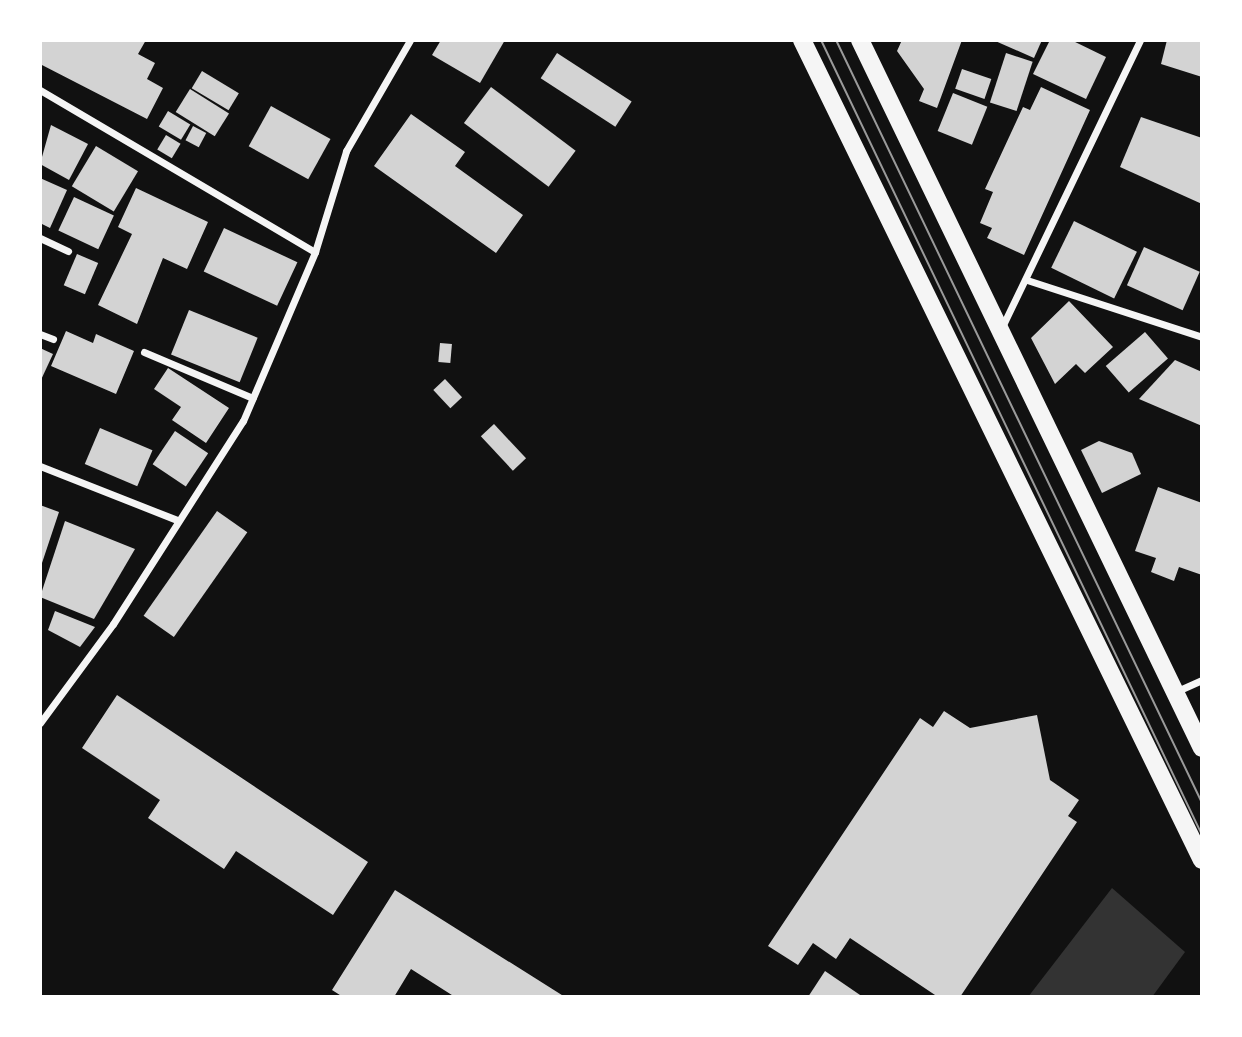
<!DOCTYPE html>
<style>
body{margin:0}
#map{position:relative;width:1242px;height:1037px;overflow:hidden;background:#111;font-family:"Varela Round",sans-serif}
div>[style]{position:absolute}
.water>*{inset:0;background:#333}
.building>*{inset:0;background:#d3d3d3;transform-origin:0 0}
.minor>*{height:7px;margin:-3.5px;padding:0 3.5px;transform-origin:3.5px;border-radius:3.5px;background:#f5f5f5}
.primary>*{height:18px;margin:-9px;padding:0 9px;transform-origin:9px;border-radius:9px;background:#f5f5f5}
.tram>*{height:2px;margin:-1px;padding:0 1px;transform-origin:1px;border-radius:1px;background:#9a9a9a}
span{translate:-50% -50%;white-space:nowrap;text-align:center;line-height:1.15;-webkit-text-stroke:7px #fff;paint-order:stroke}
.frame{position:absolute;inset:0;border:42px solid #fff;pointer-events:none}
</style>
<div id="map">
<div class="water">
<div style="clip-path:polygon(1112px 888px,1185px 952px,1152px 997px,1028px 997px)"></div>
</div>
<div class="building">
<div style="clip-path:polygon(40px 40px,146px 40px,138px 54px,155px 63px,147px 79px,163px 88px,147px 119px,40px 64px)"></div>
<div style="clip-path:polygon(441px 40px,505px 40px,480px 83px,432px 55px)"></div>
<div style="clip-path:polygon(902px 40px,962px 40px,937px 108px,919px 101px,924px 89px,897px 51px)"></div>
<div style="clip-path:polygon(993px 40px,1042px 40px,1034px 58px)"></div>
<div style="clip-path:polygon(1050px 40px,1071px 40px,1106px 57px,1086px 99px,1033px 74px)"></div>
<div style="clip-path:polygon(1167px 40px,1202px 40px,1202px 77px,1161px 64px)"></div>
<div style="left:557px;top:53px;width:89px;height:30px;rotate:33deg"></div>
<div style="left:1006px;top:53px;width:28px;height:52px;rotate:18deg"></div>
<div style="left:962px;top:69px;width:31px;height:21px;rotate:19deg"></div>
<div style="left:202px;top:71px;width:43px;height:20px;rotate:31deg"></div>
<div style="left:491px;top:87px;width:106px;height:45px;rotate:37deg"></div>
<div style="clip-path:polygon(1041px 87px,1090px 110px,1024px 255px,987px 238px,992px 228px,980px 223px,993px 192px,985px 189px,1023px 107px,1030px 110px)"></div>
<div style="left:190px;top:89px;width:46px;height:27px;rotate:32deg"></div>
<div style="left:953px;top:93px;width:37px;height:41px;rotate:22deg"></div>
<div style="left:271px;top:106px;width:68px;height:46px;rotate:29deg"></div>
<div style="left:168px;top:111px;width:26px;height:18px;rotate:31deg"></div>
<div style="clip-path:polygon(411px 114px,465px 152px,455px 166px,523px 215px,496px 253px,374px 166px)"></div>
<div style="clip-path:polygon(1141px 117px,1202px 138px,1202px 204px,1120px 167px)"></div>
<div style="clip-path:polygon(51px 125px,88px 144px,69px 180px,40px 164px)"></div>
<div style="left:193px;top:126px;width:15px;height:16px;rotate:28deg"></div>
<div style="left:166px;top:135px;width:17px;height:17px;rotate:31deg"></div>
<div style="left:96px;top:146px;width:49px;height:47px;rotate:31deg"></div>
<div style="clip-path:polygon(40px 178px,67px 190px,50px 228px,40px 223px)"></div>
<div style="clip-path:polygon(136px 188px,208px 222px,187px 269px,163px 258px,137px 324px,98px 305px,132px 234px,118px 227px)"></div>
<div style="left:74px;top:197px;width:44px;height:37px;rotate:25deg"></div>
<div style="left:1074px;top:221px;width:70px;height:52px;rotate:26deg"></div>
<div style="left:224px;top:228px;width:81px;height:48px;rotate:25deg"></div>
<div style="left:1144px;top:247px;width:61px;height:42px;rotate:24deg"></div>
<div style="left:77px;top:254px;width:23px;height:34px;rotate:23deg"></div>
<div style="clip-path:polygon(1069px 301px,1113px 347px,1085px 373px,1076px 364px,1055px 384px,1031px 338px)"></div>
<div style="left:189px;top:310px;width:74px;height:48px;rotate:22deg"></div>
<div style="clip-path:polygon(66px 331px,93px 343px,96px 334px,134px 351px,116px 394px,51px 366px)"></div>
<div style="left:1145px;top:332px;width:35px;height:52px;rotate:49deg"></div>
<div style="left:440px;top:343px;width:12px;height:19px;rotate:5deg"></div>
<div style="clip-path:polygon(40px 348px,53px 354px,40px 382px)"></div>
<div style="clip-path:polygon(1175px 360px,1202px 372px,1202px 426px,1139px 399px)"></div>
<div style="clip-path:polygon(168px 368px,229px 408px,206px 443px,172px 420px,181px 407px,154px 389px)"></div>
<div style="left:445px;top:379px;width:25px;height:16px;rotate:47deg"></div>
<div style="left:494px;top:424px;width:47px;height:18px;rotate:47deg"></div>
<div style="left:100px;top:428px;width:57px;height:39px;rotate:23deg"></div>
<div style="left:175px;top:431px;width:40px;height:40px;rotate:34deg"></div>
<div style="clip-path:polygon(1099px 441px,1132px 453px,1141px 474px,1102px 493px,1081px 450px)"></div>
<div style="clip-path:polygon(1158px 487px,1202px 503px,1202px 575px,1179px 567px,1174px 581px,1151px 572px,1156px 558px,1135px 551px)"></div>
<div style="clip-path:polygon(40px 505px,59px 512px,41px 566px,40px 566px)"></div>
<div style="left:217px;top:511px;width:37px;height:128px;rotate:35deg"></div>
<div style="clip-path:polygon(65px 521px,135px 549px,94px 619px,40px 597px)"></div>
<div style="clip-path:polygon(55px 611px,95px 627px,80px 647px,48px 630px)"></div>
<div style="clip-path:polygon(117px 695px,368px 862px,333px 915px,236px 851px,224px 869px,148px 818px,160px 800px,82px 748px)"></div>
<div style="clip-path:polygon(944px 711px,970px 728px,1037px 715px,1050px 780px,1079px 800px,1068px 816px,1077px 822px,960px 997px,938px 997px,850px 938px,836px 959px,813px 943px,798px 965px,768px 946px,920px 718px,933px 727px)"></div>
<div style="clip-path:polygon(395px 890px,565px 997px,455px 997px,411px 969px,394px 997px,343px 997px,332px 990px)"></div>
<div style="clip-path:polygon(825px 971px,863px 997px,808px 997px)"></div>
</div>
<div class="minor">
<div style="left:40px;top:90px;width:319px;rotate:30.5deg"></div>
<div style="left:40px;top:238px;width:31px;rotate:25deg"></div>
<div style="left:1027px;top:280px;width:184px;rotate:18deg"></div>
<div style="left:1002px;top:327px;width:318px;rotate:-64.3deg"></div>
<div style="left:40px;top:334px;width:14px;rotate:21deg"></div>
<div style="left:144px;top:352px;width:118px;rotate:22.9deg"></div>
<div style="left:40px;top:466px;width:147px;rotate:21.5deg"></div>
<div style="left:1175px;top:692px;width:30px;rotate:-24deg"></div>
<div style="left:40px;top:723px;width:123px;rotate:-53.6deg"></div>
<div style="left:113px;top:624px;width:241px;rotate:-57.4deg"></div>
<div style="left:243px;top:421px;width:184px;rotate:-66.9deg"></div>
<div style="left:315px;top:252px;width:106px;rotate:-72.9deg"></div>
<div style="left:346px;top:151px;width:128px;rotate:-60deg"></div>
</div>
<div class="primary">
<div style="left:802px;top:40px;width:912px;rotate:64deg"></div>
<div style="left:860px;top:40px;width:786px;rotate:64.22deg"></div>
</div>
<div class="tram">
<div style="left:821px;top:40px;width:882px;rotate:64.39deg"></div>
<div style="left:836px;top:40px;width:846px;rotate:64.37deg"></div>
</div>
<div class="frame"></div>
</div>
